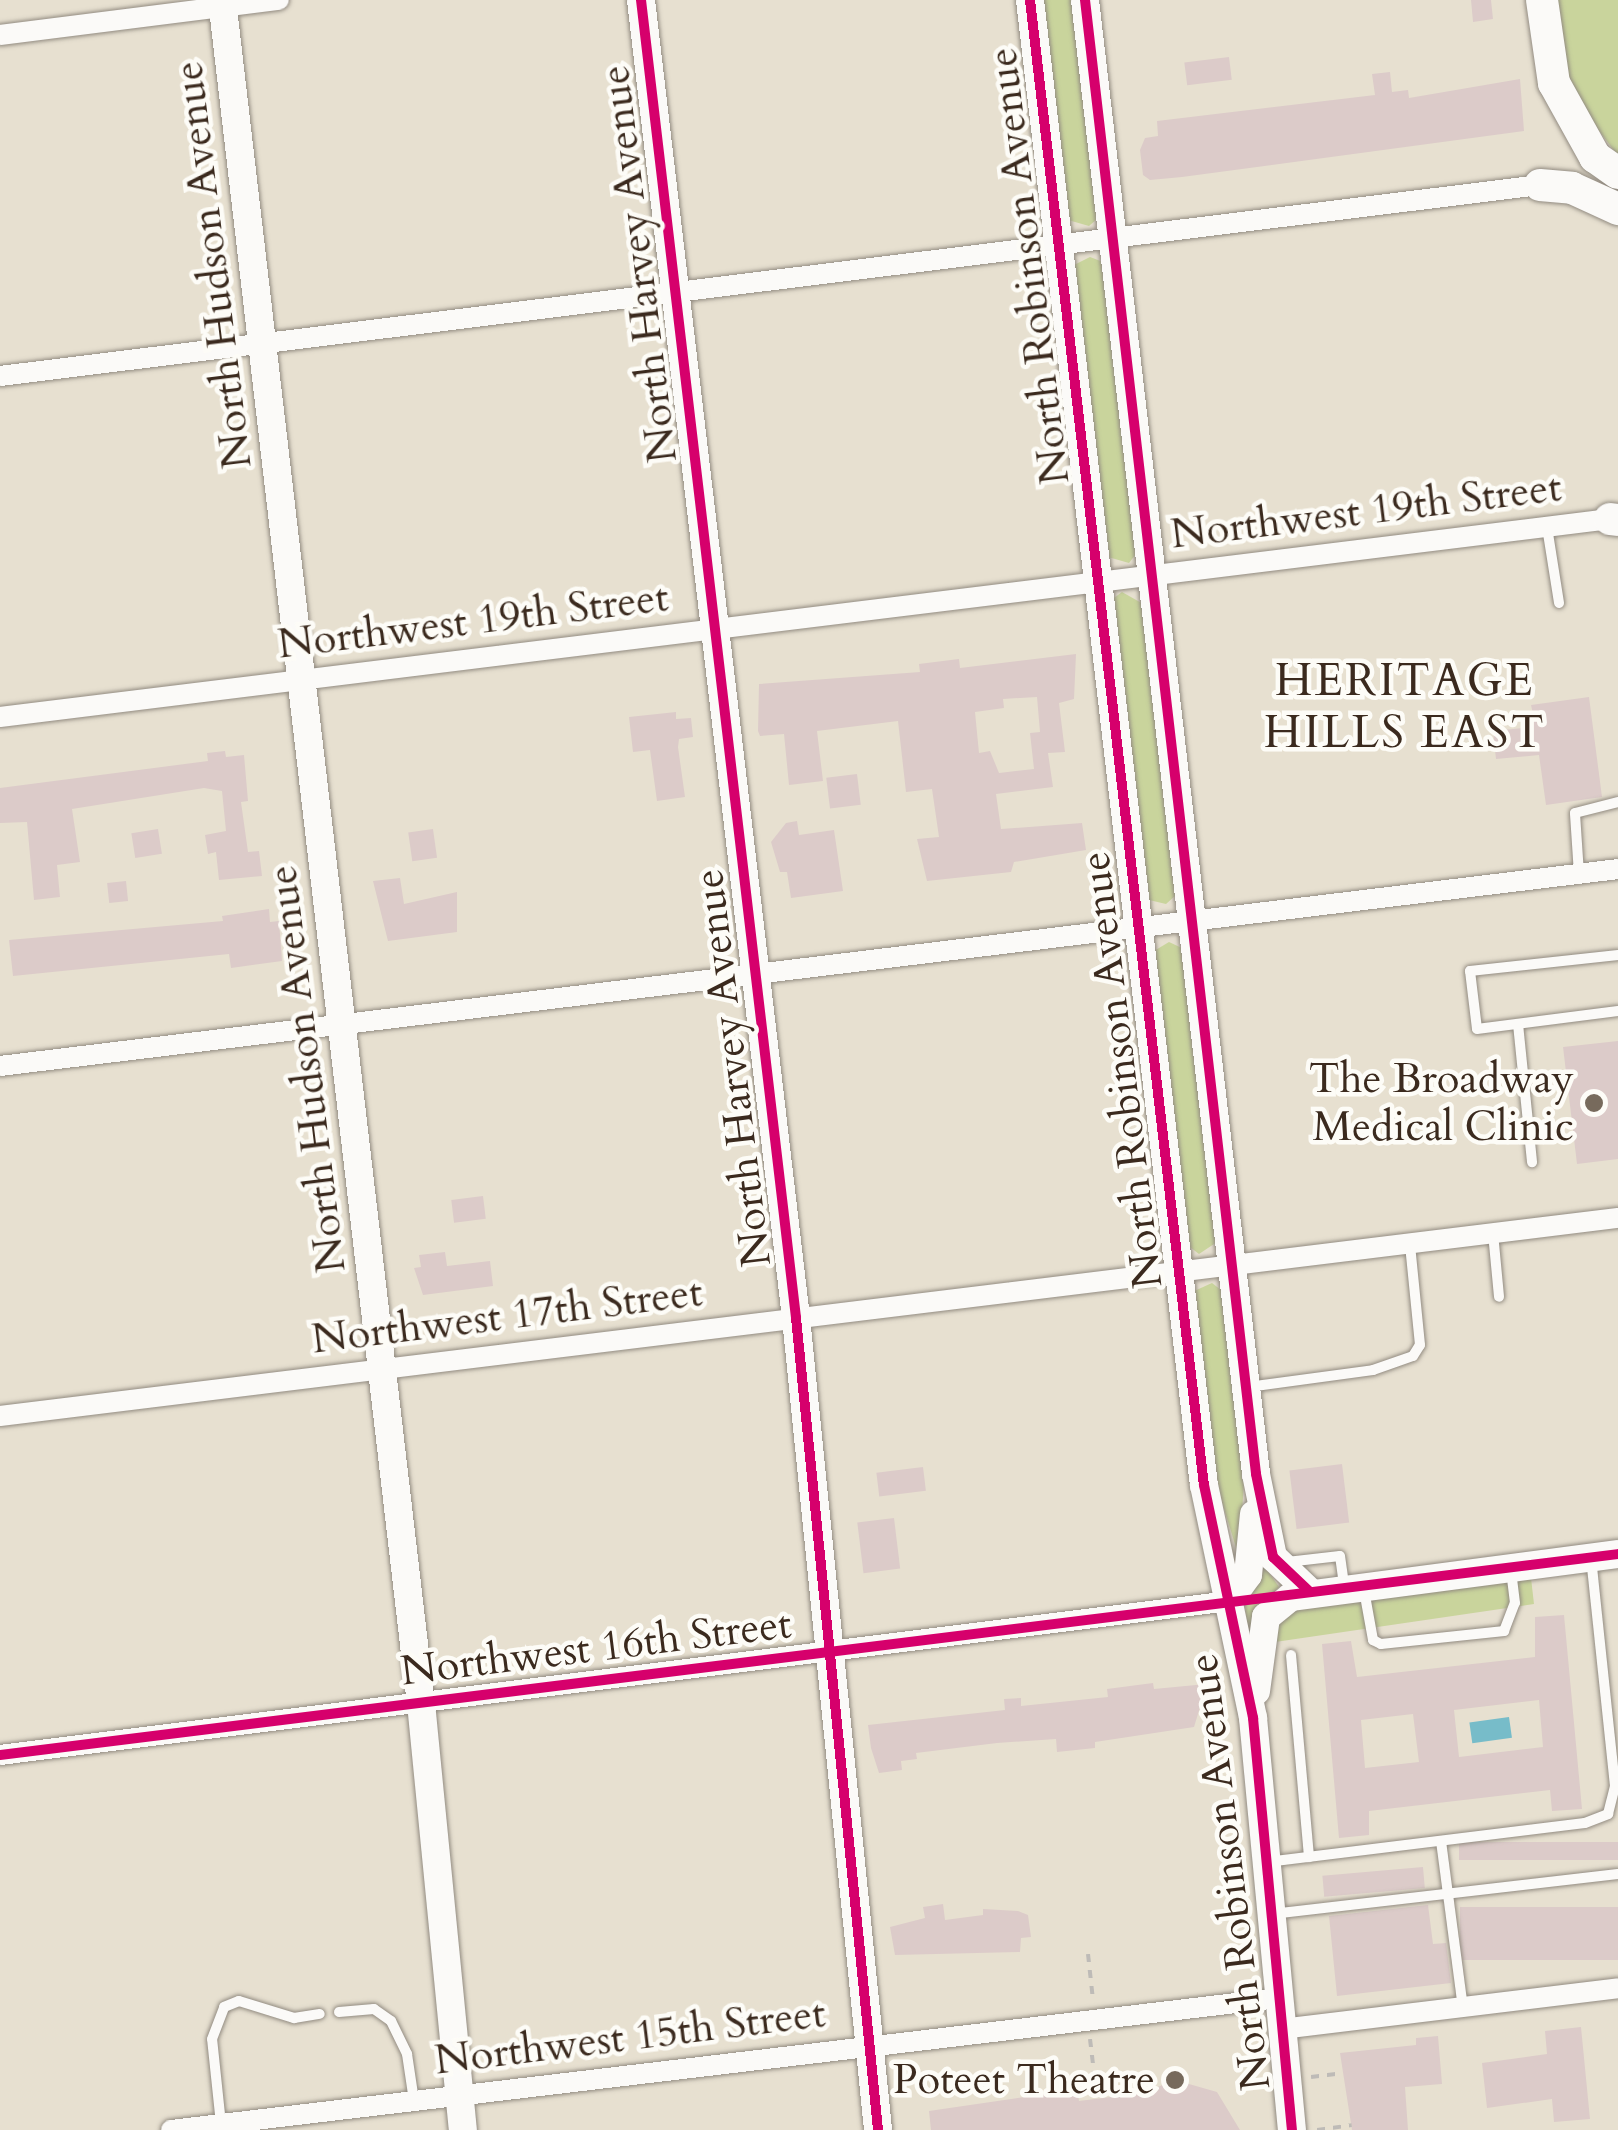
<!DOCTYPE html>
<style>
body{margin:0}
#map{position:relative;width:1618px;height:2130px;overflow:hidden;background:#e7e0d0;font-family:Cardo,serif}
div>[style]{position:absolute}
.green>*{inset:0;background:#c9d49c}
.water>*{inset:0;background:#77bcc9;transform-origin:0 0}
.building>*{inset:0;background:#dccbc9;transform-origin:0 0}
.path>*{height:4px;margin-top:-2px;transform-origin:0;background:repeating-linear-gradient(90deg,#bebbb7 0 8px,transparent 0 16px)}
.roads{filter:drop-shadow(0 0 2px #928b81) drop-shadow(0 0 2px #928b81)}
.lane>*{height:10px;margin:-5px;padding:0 5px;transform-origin:5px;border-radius:5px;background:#fbfaf8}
.street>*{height:20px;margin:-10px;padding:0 10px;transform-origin:10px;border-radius:10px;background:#fbfaf8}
.secondary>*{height:28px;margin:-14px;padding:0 14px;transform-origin:14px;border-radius:14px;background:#fbfaf8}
.primary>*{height:32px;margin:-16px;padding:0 16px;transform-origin:16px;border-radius:16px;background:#fbfaf8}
.cycleway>*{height:10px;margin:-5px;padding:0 5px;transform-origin:5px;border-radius:5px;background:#d6006c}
.dots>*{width:28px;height:28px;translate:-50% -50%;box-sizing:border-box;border:5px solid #fdfcf7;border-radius:50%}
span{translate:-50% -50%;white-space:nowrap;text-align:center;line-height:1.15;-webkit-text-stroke:9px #fdfcf7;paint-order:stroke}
.street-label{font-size:42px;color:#3b2a1e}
.poi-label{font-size:42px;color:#3b2a1e}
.right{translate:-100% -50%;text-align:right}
.neighbourhood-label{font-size:45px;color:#3b2a1e;letter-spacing:2.5px}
</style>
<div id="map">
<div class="green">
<div style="clip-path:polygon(1040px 0,1074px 0,1097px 219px,1089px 226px,1068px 220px)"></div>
<div style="clip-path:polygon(1552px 0,1618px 0,1618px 156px,1573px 96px)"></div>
<div style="clip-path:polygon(1090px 257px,1103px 262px,1136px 554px,1129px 563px,1108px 557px,1072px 266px)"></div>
<div style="clip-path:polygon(1122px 592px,1145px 605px,1176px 895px,1166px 904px,1149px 900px,1114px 598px)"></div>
<div style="clip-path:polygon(1169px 942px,1182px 948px,1217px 1242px,1199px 1254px,1186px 1244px,1154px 951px)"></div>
<div style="clip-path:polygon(1212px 1283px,1225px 1293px,1245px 1467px,1239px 1557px,1212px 1470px,1192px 1292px)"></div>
<div style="clip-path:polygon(1263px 1564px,1279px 1587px,1253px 1616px,1247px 1646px,1245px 1602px)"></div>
<div style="clip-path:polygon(1531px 1578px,1534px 1604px,1269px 1643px,1269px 1632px,1288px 1609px)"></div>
</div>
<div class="water">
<div style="left:1509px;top:1717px;width:21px;height:40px;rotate:82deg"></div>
</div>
<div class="building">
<div style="clip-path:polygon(1471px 0,1491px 0,1493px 19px,1473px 22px)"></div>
<div style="left:1229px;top:57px;width:23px;height:45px;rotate:83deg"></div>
<div style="clip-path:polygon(1390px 72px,1392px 92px,1408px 90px,1409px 98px,1520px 79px,1524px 131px,1182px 177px,1150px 180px,1143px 175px,1140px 150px,1145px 138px,1158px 136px,1157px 121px,1375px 95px,1372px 74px)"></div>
<div style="clip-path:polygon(evenodd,1076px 654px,1074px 699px,1059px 703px,1065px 752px,1048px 753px,1053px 787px,996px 794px,1001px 829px,1082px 823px,1086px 850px,1014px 862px,1011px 872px,927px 881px,917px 839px,939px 837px,932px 789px,906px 792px,898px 721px,817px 731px,823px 781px,789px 785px,784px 734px,760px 736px,758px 731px,759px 684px,920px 672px,919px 664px,959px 659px,960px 668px,1076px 654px,1037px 697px,1040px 732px,1030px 733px,1034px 769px,999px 773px,990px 751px,979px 753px,975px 712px,1004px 708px,1003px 699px,1037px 697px)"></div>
<div style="clip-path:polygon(1589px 697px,1602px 797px,1546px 805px,1539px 755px,1496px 759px,1493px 731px,1523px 728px,1521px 716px,1533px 714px,1531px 705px)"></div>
<div style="clip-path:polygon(676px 712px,676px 719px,691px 718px,693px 737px,679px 739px,678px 747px,685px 797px,657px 801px,650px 750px,633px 752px,629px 717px)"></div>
<div style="clip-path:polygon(225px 751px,226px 757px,244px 755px,248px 801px,241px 802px,248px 852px,259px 851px,262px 876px,219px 880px,216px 852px,208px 854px,205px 835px,226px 831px,222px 791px,204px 788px,72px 809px,80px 862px,57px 865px,60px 897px,34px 900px,27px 822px,0 823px,0 788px,208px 761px,207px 753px)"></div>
<div style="left:857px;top:774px;width:31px;height:31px;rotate:83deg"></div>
<div style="clip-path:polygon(797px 821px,799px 835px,834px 830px,843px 891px,791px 898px,787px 872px,780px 872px,771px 842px,786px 823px)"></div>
<div style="left:158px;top:829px;width:25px;height:27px;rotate:81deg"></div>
<div style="left:433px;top:829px;width:29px;height:25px;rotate:82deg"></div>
<div style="clip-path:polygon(400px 878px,404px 904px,457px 892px,457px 932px,388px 941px,373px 881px)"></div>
<div style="left:126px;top:881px;width:20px;height:19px;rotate:84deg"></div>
<div style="clip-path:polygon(269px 909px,270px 922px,279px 921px,282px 961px,231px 968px,229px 954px,13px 976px,9px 940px,223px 921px,222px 916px)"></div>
<div style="clip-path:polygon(1618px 1041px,1618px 1159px,1577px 1164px,1563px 1047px)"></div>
<div style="left:483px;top:1196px;width:23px;height:32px;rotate:83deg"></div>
<div style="clip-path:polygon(445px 1252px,447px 1266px,490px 1261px,493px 1286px,423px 1295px,414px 1268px,421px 1267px,419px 1255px)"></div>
<div style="left:1342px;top:1464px;width:59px;height:53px;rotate:83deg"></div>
<div style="left:923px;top:1467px;width:24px;height:47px;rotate:83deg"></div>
<div style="left:894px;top:1518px;width:51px;height:37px;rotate:83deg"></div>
<div style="clip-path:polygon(evenodd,1564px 1615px,1582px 1809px,1552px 1811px,1550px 1790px,1369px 1811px,1369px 1835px,1339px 1838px,1322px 1644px,1351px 1641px,1357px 1677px,1535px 1657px,1535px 1617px,1564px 1615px,1539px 1700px,1543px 1747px,1459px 1757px,1454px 1710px,1539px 1700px,1564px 1615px,1413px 1714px,1419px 1762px,1365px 1768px,1361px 1720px,1413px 1714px)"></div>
<div style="clip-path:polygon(1153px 1683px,1154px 1689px,1217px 1683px,1219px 1701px,1201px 1704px,1194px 1727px,1095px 1742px,1095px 1748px,1057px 1752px,1056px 1739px,997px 1743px,916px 1753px,917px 1759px,901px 1761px,902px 1770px,879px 1773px,871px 1748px,868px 1725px,1005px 1710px,1004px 1699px,1021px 1698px,1021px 1706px,1108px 1697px,1107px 1689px)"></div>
<div style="left:1618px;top:1842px;width:18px;height:159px;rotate:90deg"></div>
<div style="left:1423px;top:1867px;width:21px;height:101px;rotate:85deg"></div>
<div style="clip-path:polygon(943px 1904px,945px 1920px,983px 1915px,983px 1909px,1018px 1911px,1028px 1915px,1031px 1937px,1021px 1938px,1020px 1952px,895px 1955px,890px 1927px,925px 1918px,923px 1907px)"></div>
<div style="clip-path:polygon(1428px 1905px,1433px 1944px,1446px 1943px,1451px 1983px,1337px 1996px,1329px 1916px)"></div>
<div style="left:1618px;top:1907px;width:53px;height:158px;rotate:90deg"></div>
<div style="clip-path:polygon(1581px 2027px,1590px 2119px,1554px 2122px,1552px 2099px,1487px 2108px,1482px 2063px,1547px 2054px,1545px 2031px)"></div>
<div style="clip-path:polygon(1438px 2036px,1442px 2084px,1405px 2087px,1408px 2130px,1352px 2130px,1340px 2053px,1416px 2045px,1416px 2038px)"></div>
<div style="clip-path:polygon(1175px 2080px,1217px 2092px,1240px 2130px,931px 2130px,929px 2111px,1053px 2093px,1078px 2095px,1079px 2101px,1143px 2093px)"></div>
</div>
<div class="path">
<div style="left:1088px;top:1954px;width:46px;rotate:83.8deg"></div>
<div style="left:1090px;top:2039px;width:59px;rotate:83.2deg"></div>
<div style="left:1311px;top:2077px;width:31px;rotate:-7deg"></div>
<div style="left:1317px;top:2130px;width:35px;rotate:-8deg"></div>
</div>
<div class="roads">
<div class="lane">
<div style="left:1547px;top:527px;width:77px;rotate:81deg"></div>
<div style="left:1579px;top:874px;width:61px;rotate:-93.8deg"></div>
<div style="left:1575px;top:813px;width:44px;rotate:-14.3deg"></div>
<div style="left:1618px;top:955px;width:149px;rotate:173.8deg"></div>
<div style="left:1470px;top:971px;width:58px;rotate:83.1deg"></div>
<div style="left:1477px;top:1029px;width:142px;rotate:-7.3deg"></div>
<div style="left:1518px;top:1024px;width:139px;rotate:84.2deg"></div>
<div style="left:1493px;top:1233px;width:64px;rotate:84.6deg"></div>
<div style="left:1248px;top:1387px;width:126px;rotate:-7.7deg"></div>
<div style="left:1373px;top:1370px;width:42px;rotate:-19.3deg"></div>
<div style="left:1413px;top:1356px;width:13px;rotate:-58deg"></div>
<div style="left:1420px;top:1345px;width:101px;rotate:-95.7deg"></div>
<div style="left:1287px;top:1562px;width:53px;rotate:-6.5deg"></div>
<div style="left:1340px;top:1556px;width:30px;rotate:82deg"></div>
<div style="left:1364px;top:1590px;width:51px;rotate:79.8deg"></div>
<div style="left:1373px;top:1640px;width:9px;rotate:27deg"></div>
<div style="left:1381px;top:1644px;width:124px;rotate:-6deg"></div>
<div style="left:1504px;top:1631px;width:30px;rotate:-69deg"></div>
<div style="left:1515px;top:1603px;width:34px;rotate:-97deg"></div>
<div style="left:1291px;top:1655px;width:203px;rotate:84.9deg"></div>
<div style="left:1441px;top:1841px;width:167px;rotate:82.5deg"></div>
<div style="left:1267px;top:1862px;width:320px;rotate:-7deg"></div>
<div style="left:1585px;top:1823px;width:25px;rotate:-21deg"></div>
<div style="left:1608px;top:1814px;width:29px;rotate:-76deg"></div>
<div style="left:1615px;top:1786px;width:228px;rotate:-96deg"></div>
<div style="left:1272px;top:1914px;width:348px;rotate:-6.6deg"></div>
<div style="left:339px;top:2012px;width:35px;rotate:-5deg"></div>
<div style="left:374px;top:2009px;width:21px;rotate:35deg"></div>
<div style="left:391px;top:2021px;width:37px;rotate:64deg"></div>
<div style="left:407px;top:2054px;width:48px;rotate:81.5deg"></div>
<div style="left:221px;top:2124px;width:85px;rotate:-96deg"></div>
<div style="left:212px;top:2039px;width:34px;rotate:-69deg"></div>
<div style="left:224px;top:2007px;width:16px;rotate:-22deg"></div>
<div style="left:239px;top:2001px;width:58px;rotate:17.2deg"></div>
<div style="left:294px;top:2018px;width:26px;rotate:-9deg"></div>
</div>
<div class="street">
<div style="left:0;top:35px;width:281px;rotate:-7.2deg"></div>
<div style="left:0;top:376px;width:1552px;rotate:-7.07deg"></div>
<div style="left:0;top:717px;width:1622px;rotate:-7.01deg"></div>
<div style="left:0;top:1066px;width:1630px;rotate:-6.94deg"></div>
<div style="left:0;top:1416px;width:1630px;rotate:-6.98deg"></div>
<div style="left:0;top:1755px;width:1239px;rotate:-7.14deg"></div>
<div style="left:1281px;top:2029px;width:339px;rotate:-6.9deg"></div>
<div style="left:171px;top:2130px;width:1115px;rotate:-6.8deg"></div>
</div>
<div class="secondary">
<div style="left:222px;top:0;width:1715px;rotate:83.34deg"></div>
<div style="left:421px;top:1703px;width:429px;rotate:84.4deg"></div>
<div style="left:641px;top:0;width:1327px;rotate:83.29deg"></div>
<div style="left:796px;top:1318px;width:816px;rotate:84.23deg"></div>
<div style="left:1030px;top:0;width:1495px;rotate:83.32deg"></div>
<div style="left:1204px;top:1485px;width:238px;rotate:78.1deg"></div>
<div style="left:1253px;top:1718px;width:414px;rotate:84.6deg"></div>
<div style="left:1085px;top:0;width:1484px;rotate:83.38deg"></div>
<div style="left:1256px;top:1474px;width:85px;rotate:78.4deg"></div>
<div style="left:1273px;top:1557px;width:50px;rotate:43.4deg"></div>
<div style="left:1229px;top:1601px;width:32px;rotate:-54deg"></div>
<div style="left:1248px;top:1575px;width:61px;rotate:-84.4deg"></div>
<div style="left:1256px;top:1691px;width:75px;rotate:-82.3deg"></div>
<div style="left:1266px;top:1617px;width:32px;rotate:-39deg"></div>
<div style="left:1291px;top:1597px;width:330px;rotate:-7.5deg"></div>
</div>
<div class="primary">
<div style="left:1542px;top:0;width:84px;rotate:81.8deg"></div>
<div style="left:1554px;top:83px;width:85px;rotate:61deg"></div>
<div style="left:1595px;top:157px;width:28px;rotate:35deg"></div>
<div style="left:1540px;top:185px;width:32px;rotate:5deg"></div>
<div style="left:1572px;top:188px;width:51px;rotate:24.5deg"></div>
<div style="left:1610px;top:519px;width:8px;rotate:7deg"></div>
</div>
</div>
<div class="cycleway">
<div style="left:641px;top:0;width:1327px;rotate:83.29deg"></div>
<div style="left:796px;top:1318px;width:816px;rotate:84.23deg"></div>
<div style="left:1030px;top:0;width:1495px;rotate:83.32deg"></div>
<div style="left:1204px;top:1485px;width:238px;rotate:78.1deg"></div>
<div style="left:1253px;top:1718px;width:414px;rotate:84.6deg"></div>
<div style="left:1085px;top:0;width:1484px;rotate:83.38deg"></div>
<div style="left:1256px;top:1474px;width:85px;rotate:78.4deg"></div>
<div style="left:1273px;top:1557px;width:50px;rotate:43.4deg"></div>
<div style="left:0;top:1755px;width:1630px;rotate:-7.08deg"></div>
</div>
<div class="dots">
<div style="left:1594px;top:1103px;background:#776a5c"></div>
<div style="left:1175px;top:2080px;background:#776a5c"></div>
</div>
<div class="street-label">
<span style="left:639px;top:264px;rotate:-97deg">North Harvey Avenue</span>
<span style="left:213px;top:265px;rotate:-97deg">North Hudson Avenue</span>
<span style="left:1029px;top:266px;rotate:-97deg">North Robinson Avenue</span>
<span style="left:1366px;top:511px;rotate:-7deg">Northwest 19th Street</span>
<span style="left:473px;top:621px;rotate:-7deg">Northwest 19th Street</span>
<span style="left:733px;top:1068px;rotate:-97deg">North Harvey Avenue</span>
<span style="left:307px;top:1069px;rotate:-97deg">North Hudson Avenue</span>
<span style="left:1122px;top:1070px;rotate:-97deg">North Robinson Avenue</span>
<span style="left:507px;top:1316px;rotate:-7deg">Northwest 17th Street</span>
<span style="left:596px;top:1648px;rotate:-7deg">Northwest 16th Street</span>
<span style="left:1230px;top:1872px;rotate:-97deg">North Robinson Avenue</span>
<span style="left:630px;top:2037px;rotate:-7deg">Northwest 15th Street</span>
</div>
<div class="poi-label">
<span class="right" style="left:1574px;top:1103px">The Broadway<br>Medical Clinic</span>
<span class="right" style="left:1155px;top:2080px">Poteet Theatre</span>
</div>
<div class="neighbourhood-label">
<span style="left:1405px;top:707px">HERITAGE<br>HILLS EAST</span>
</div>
</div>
